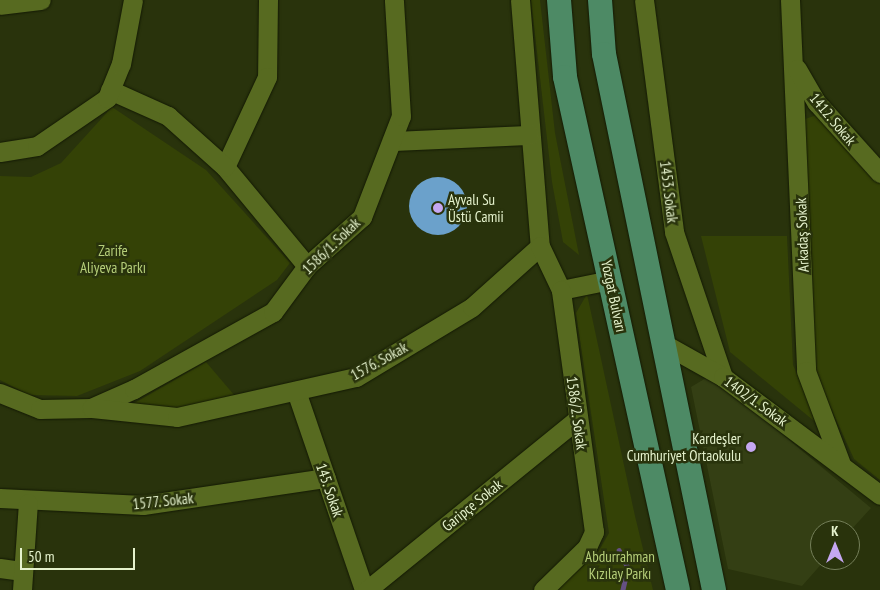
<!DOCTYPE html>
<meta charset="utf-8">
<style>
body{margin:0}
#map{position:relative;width:880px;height:590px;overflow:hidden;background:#29330c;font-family:"PT Sans Narrow",sans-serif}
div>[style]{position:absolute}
.built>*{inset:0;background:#343f14}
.green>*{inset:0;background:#344206}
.stream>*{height:4.5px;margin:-2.25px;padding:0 2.25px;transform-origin:2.25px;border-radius:2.25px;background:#655083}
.building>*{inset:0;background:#6ba1cb}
.round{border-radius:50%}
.roads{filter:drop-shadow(0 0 1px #131904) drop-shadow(0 0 1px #131904)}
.minor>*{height:19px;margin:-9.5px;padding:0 9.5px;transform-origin:9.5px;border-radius:9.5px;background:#576a20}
.major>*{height:24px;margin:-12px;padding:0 12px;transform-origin:12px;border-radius:12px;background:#4d8a65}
.dots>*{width:14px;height:14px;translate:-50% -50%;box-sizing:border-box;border:2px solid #29330c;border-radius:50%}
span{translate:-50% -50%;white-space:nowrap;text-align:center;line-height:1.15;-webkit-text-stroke:5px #29330c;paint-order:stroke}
.street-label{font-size:15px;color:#e5f2cd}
.poi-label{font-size:15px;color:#e5f2cd}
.left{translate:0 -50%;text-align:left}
.right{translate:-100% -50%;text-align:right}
.park-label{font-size:15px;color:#b5ce79}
.north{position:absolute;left:810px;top:520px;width:50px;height:50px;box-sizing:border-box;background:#29330c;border:1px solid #747f59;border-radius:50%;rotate:0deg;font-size:14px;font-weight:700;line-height:20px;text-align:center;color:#e5f2cd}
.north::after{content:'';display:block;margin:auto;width:18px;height:22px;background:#c5a7f1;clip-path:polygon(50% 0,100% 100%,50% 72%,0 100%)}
.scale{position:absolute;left:20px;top:548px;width:115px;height:22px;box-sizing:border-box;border:2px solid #e5f2cd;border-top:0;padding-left:6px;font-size:15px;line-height:18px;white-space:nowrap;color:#e5f2cd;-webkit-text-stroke:4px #29330c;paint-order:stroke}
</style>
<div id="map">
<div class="built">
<div style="clip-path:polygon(706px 378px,717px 380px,871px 508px,850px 531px,820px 530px,820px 560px,825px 560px,802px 586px,728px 569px,691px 387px)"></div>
</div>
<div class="green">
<div style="clip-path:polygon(531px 0,540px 0,555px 133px,579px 255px,563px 242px,552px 182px)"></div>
<div style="clip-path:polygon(112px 107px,206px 170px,290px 263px,277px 280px,140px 371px,77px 396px,29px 395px,0 380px,0 176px,31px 177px,61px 163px)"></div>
<div style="clip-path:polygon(820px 114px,880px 179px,880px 480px,854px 459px,814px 371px,802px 120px)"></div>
<div style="clip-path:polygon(701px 236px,787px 236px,793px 365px,819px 425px,730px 352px)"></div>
<div style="clip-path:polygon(587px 294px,635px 516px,653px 590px,556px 590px,597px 554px,609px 533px,576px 313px)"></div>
<div style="clip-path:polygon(206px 362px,235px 396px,176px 410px,124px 409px)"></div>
</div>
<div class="stream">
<div style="left:619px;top:550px;width:20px;rotate:63deg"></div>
<div style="left:628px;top:568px;width:23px;rotate:103deg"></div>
</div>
<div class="building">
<div class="round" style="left:409px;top:177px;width:58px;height:58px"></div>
</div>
<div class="roads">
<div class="minor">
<div style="left:268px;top:0;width:77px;rotate:90.7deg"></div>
<div style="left:267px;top:77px;width:99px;rotate:115deg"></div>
<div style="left:225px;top:167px;width:129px;rotate:50.4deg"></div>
<div style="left:520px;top:0;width:247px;rotate:85.4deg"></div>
<div style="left:644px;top:0;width:234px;rotate:82.6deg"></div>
<div style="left:674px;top:232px;width:153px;rotate:71.3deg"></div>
<div style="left:790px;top:0;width:371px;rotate:87.5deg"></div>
<div style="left:806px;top:371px;width:99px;rotate:69.4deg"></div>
<div style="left:0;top:5px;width:41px;rotate:-7deg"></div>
<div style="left:797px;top:69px;width:39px;rotate:60deg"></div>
<div style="left:817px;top:103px;width:94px;rotate:48deg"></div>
<div style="left:110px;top:90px;width:64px;rotate:24.1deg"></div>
<div style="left:168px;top:116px;width:76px;rotate:41.8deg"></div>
<div style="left:392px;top:141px;width:137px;rotate:-2.5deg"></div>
<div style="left:0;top:152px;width:37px;rotate:-9deg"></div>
<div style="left:37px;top:146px;width:85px;rotate:-34.4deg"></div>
<div style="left:107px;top:98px;width:37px;rotate:-68deg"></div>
<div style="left:121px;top:64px;width:65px;rotate:-79.4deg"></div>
<div style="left:666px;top:345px;width:65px;rotate:29.3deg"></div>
<div style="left:723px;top:377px;width:196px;rotate:36.9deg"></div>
<div style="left:296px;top:391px;width:210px;rotate:71.1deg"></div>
<div style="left:0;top:393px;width:43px;rotate:21.8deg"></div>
<div style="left:40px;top:409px;width:51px;rotate:-1.1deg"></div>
<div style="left:91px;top:408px;width:47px;rotate:-23.8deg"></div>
<div style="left:134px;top:389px;width:159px;rotate:-29deg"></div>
<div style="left:273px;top:312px;width:57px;rotate:-53.5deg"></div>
<div style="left:307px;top:266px;width:74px;rotate:-41.7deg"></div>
<div style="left:362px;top:217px;width:108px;rotate:-68.9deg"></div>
<div style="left:401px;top:116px;width:116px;rotate:-93.5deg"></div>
<div style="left:92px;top:408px;width:85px;rotate:6deg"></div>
<div style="left:177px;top:417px;width:183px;rotate:-12.6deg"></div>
<div style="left:356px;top:377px;width:135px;rotate:-31.1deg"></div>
<div style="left:472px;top:307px;width:91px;rotate:-41.9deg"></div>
<div style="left:540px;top:246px;width:49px;rotate:64.5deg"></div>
<div style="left:561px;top:290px;width:50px;rotate:-11.5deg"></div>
<div style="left:0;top:498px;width:143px;rotate:2.8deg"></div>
<div style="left:143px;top:505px;width:185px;rotate:-8.4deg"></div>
<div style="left:0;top:568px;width:21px;rotate:8deg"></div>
<div style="left:22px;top:590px;width:87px;rotate:-86.1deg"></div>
<div style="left:367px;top:590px;width:269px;rotate:-39.1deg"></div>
<div style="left:543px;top:590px;width:62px;rotate:-44.3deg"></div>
<div style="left:587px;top:547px;width:17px;rotate:-65deg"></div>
<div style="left:594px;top:532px;width:244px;rotate:-97.8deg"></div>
</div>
<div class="major">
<div style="left:559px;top:0;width:77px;rotate:85.5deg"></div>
<div style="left:565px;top:77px;width:525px;rotate:77.58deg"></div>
<div style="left:600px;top:0;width:54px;rotate:85.8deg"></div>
<div style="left:604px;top:54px;width:547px;rotate:78.4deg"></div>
</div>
</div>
<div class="dots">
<div style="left:438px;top:208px;background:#c5a7f1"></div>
<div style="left:751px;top:447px;background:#c5a7f1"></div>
</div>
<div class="street-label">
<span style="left:833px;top:119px;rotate:50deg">1412. Sokak</span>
<span style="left:669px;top:192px;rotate:83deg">1453. Sokak</span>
<span style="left:802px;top:235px;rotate:-92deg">Arkadaş Sokak</span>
<span style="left:331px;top:246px;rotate:-44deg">1586/1. Sokak</span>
<span style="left:614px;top:296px;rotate:78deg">Yozgat Bulvarı</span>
<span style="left:379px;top:361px;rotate:-29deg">1576. Sokak</span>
<span style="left:756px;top:401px;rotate:36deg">1402/1. Sokak</span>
<span style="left:577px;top:413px;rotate:82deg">1586/2. Sokak</span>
<span style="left:330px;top:490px;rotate:71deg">145. Sokak</span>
<span style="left:163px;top:501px;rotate:-6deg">1577. Sokak</span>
<span style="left:472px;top:505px;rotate:-39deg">Garipçe Sokak</span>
</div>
<div class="poi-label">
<span class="left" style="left:448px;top:208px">Ayvalı Su<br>Üstü Camii</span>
<span class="right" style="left:741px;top:447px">Kardeşler<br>Cumhuriyet Ortaokulu</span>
</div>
<div class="park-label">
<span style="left:113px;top:259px">Zarife<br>Aliyeva Parkı</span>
<span style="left:620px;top:565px">Abdurrahman<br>Kızılay Parkı</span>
</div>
<div class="north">K</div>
<div class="scale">50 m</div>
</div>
